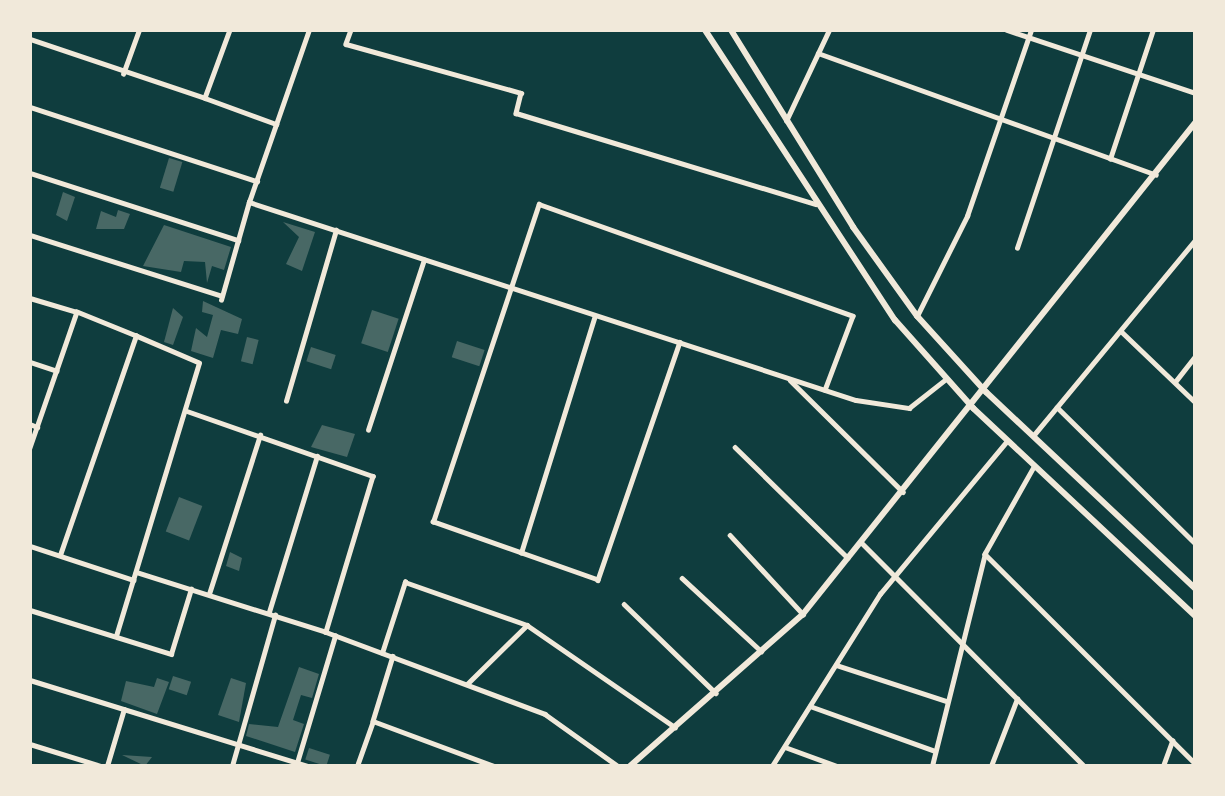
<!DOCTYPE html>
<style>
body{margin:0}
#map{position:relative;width:1225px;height:796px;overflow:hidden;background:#0f3d3e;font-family:"PT Sans",sans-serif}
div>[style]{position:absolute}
.building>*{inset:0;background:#486865;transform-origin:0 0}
.minor>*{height:4.5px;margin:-2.25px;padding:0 2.25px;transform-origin:2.25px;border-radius:2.25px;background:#f1e9da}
.secondary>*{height:6px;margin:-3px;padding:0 3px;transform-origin:3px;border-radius:3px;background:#f1e9da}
span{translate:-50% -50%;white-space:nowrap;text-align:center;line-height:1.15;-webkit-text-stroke:5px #f1e9da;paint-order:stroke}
.frame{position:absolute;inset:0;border:32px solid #f1e9da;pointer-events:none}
</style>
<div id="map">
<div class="building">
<div style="left:169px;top:158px;width:14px;height:31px;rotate:17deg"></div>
<div style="clip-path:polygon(63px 192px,75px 197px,67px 221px,56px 215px)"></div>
<div style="clip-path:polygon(118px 210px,130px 214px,124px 229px,96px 229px,101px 211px,116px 217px)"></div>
<div style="clip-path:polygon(283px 222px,315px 232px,302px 271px,286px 264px,299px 237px)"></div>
<div style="clip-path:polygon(164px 225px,231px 247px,224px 270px,212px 266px,207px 283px,205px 262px,184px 261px,181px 272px,143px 266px)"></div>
<div style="clip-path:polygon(203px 301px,242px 319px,238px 334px,221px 330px,213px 358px,191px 351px,196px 328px,207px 337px,213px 315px,202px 312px)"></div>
<div style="clip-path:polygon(173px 308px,183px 317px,173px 345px,164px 342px)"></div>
<div style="left:372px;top:310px;width:28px;height:35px;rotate:18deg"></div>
<div style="left:247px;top:337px;width:12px;height:25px;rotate:14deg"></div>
<div style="left:457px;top:341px;width:29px;height:17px;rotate:18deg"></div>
<div style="left:311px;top:347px;width:26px;height:15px;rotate:18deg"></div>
<div style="clip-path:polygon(322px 425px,355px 434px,347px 457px,311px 447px)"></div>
<div style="left:179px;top:497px;width:25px;height:37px;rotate:21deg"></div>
<div style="clip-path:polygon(230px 552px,242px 558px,239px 571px,226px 566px)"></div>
<div style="clip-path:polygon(299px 667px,319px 674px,312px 698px,301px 695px,293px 720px,304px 724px,295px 752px,246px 736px,249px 724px,278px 727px)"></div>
<div style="left:173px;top:676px;width:19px;height:14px;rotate:18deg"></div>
<div style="clip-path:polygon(157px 678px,169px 682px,157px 714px,121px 701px,126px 681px,154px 687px)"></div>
<div style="clip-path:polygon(231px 678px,246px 683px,239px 722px,218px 715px)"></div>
<div style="left:309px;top:748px;width:22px;height:12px;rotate:18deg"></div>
<div style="clip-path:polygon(122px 755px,152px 757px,145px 766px)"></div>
</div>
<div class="minor">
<div style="left:230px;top:30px;width:72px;rotate:110.2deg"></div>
<div style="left:205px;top:98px;width:76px;rotate:20.1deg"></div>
<div style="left:351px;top:30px;width:15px;rotate:110deg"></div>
<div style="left:346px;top:44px;width:182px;rotate:15.6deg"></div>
<div style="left:521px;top:93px;width:21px;rotate:104deg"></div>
<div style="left:516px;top:113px;width:313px;rotate:16.9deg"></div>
<div style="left:1007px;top:30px;width:198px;rotate:18.5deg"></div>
<div style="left:30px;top:39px;width:185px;rotate:18.6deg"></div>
<div style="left:818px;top:53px;width:359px;rotate:19.8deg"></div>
<div style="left:123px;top:74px;width:47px;rotate:-70deg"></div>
<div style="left:30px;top:107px;width:239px;rotate:18.1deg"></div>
<div style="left:786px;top:121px;width:101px;rotate:-64.7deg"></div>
<div style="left:1110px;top:159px;width:136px;rotate:-71.6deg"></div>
<div style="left:30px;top:173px;width:219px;rotate:17.9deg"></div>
<div style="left:249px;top:202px;width:182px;rotate:-70.8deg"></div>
<div style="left:30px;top:235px;width:201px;rotate:17.6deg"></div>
<div style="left:1017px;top:248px;width:230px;rotate:-71.5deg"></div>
<div style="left:30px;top:298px;width:49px;rotate:16.6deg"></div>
<div style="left:77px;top:312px;width:144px;rotate:109.1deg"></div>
<div style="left:221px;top:300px;width:102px;rotate:-74.1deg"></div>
<div style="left:249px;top:202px;width:638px;rotate:18.07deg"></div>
<div style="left:856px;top:400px;width:54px;rotate:8.6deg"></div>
<div style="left:909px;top:408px;width:47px;rotate:-38.1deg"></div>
<div style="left:917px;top:316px;width:112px;rotate:-63.4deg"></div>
<div style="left:967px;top:216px;width:197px;rotate:-71deg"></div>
<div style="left:1121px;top:331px;width:103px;rotate:43.8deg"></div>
<div style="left:680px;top:342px;width:252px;rotate:109deg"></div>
<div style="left:598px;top:580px;width:175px;rotate:-160.6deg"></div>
<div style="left:433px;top:522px;width:335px;rotate:-71.6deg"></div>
<div style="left:539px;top:204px;width:333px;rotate:19.6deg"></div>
<div style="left:853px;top:316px;width:79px;rotate:110.7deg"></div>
<div style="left:30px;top:362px;width:28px;rotate:18deg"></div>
<div style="left:790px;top:380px;width:159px;rotate:44.7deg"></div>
<div style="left:1175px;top:382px;width:33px;rotate:-52deg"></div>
<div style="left:286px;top:401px;width:178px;rotate:-73.7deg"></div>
<div style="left:1057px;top:407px;width:194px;rotate:44.6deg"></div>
<div style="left:187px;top:411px;width:197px;rotate:19.3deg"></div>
<div style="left:373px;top:476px;width:163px;rotate:106.8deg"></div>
<div style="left:30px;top:424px;width:8px;rotate:23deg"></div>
<div style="left:368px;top:430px;width:179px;rotate:-71.8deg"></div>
<div style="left:1033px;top:436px;width:254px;rotate:-50.4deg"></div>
<div style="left:735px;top:447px;width:158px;rotate:44.5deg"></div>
<div style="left:1034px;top:467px;width:100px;rotate:119.4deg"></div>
<div style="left:985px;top:554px;width:296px;rotate:44.9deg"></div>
<div style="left:730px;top:535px;width:108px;rotate:47.3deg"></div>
<div style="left:862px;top:543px;width:315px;rotate:45.1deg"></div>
<div style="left:30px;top:546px;width:109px;rotate:18.1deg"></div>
<div style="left:521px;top:553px;width:248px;rotate:-72.7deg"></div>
<div style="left:60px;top:555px;width:232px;rotate:-70.9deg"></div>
<div style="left:136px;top:336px;width:64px;rotate:-157.9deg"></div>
<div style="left:136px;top:572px;width:199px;rotate:17.5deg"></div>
<div style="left:326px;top:632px;width:234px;rotate:20.5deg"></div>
<div style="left:545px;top:714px;width:90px;rotate:35.5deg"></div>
<div style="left:682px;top:578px;width:108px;rotate:42.7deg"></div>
<div style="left:209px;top:594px;width:167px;rotate:-72.2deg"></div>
<div style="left:624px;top:604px;width:128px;rotate:44.1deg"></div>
<div style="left:30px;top:610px;width:148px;rotate:17.3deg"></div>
<div style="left:171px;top:654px;width:68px;rotate:-72.9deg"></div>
<div style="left:269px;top:612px;width:163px;rotate:-72.9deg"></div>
<div style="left:116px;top:636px;width:285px;rotate:-73.1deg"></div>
<div style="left:199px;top:363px;width:69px;rotate:-156.8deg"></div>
<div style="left:382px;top:653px;width:75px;rotate:-72.1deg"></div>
<div style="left:405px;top:582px;width:129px;rotate:19.4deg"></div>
<div style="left:527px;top:625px;width:180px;rotate:34.6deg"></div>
<div style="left:393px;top:656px;width:68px;rotate:107.1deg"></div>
<div style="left:373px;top:721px;width:129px;rotate:20.4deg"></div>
<div style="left:836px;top:665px;width:116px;rotate:18.1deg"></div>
<div style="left:30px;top:680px;width:290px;rotate:17.2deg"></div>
<div style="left:467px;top:684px;width:84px;rotate:-44.5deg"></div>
<div style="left:810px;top:706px;width:133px;rotate:19.8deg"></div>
<div style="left:30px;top:744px;width:74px;rotate:17.2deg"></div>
<div style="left:785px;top:747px;width:55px;rotate:20.1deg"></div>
<div style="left:107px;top:766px;width:59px;rotate:-73.4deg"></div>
<div style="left:232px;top:766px;width:157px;rotate:-74.1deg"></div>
<div style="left:296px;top:766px;width:136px;rotate:-73.3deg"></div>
<div style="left:357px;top:766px;width:48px;rotate:-70.4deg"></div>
<div style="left:772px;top:766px;width:203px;rotate:-57.9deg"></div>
<div style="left:880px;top:594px;width:199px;rotate:-50.3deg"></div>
<div style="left:932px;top:766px;width:219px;rotate:-76deg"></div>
<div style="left:991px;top:766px;width:72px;rotate:-68.8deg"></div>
<div style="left:1163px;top:766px;width:27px;rotate:-70deg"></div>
</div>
<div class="secondary">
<div style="left:705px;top:30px;width:347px;rotate:56.8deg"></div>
<div style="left:895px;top:320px;width:118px;rotate:48.4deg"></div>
<div style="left:973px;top:408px;width:304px;rotate:43.1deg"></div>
<div style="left:731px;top:30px;width:232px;rotate:58.2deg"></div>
<div style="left:853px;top:227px;width:110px;rotate:54.3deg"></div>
<div style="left:917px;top:316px;width:103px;rotate:47.8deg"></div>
<div style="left:986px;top:392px;width:287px;rotate:43.2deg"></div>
<div style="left:630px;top:766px;width:230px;rotate:-41.3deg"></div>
<div style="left:803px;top:614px;width:628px;rotate:-51.4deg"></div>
</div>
<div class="frame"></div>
</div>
